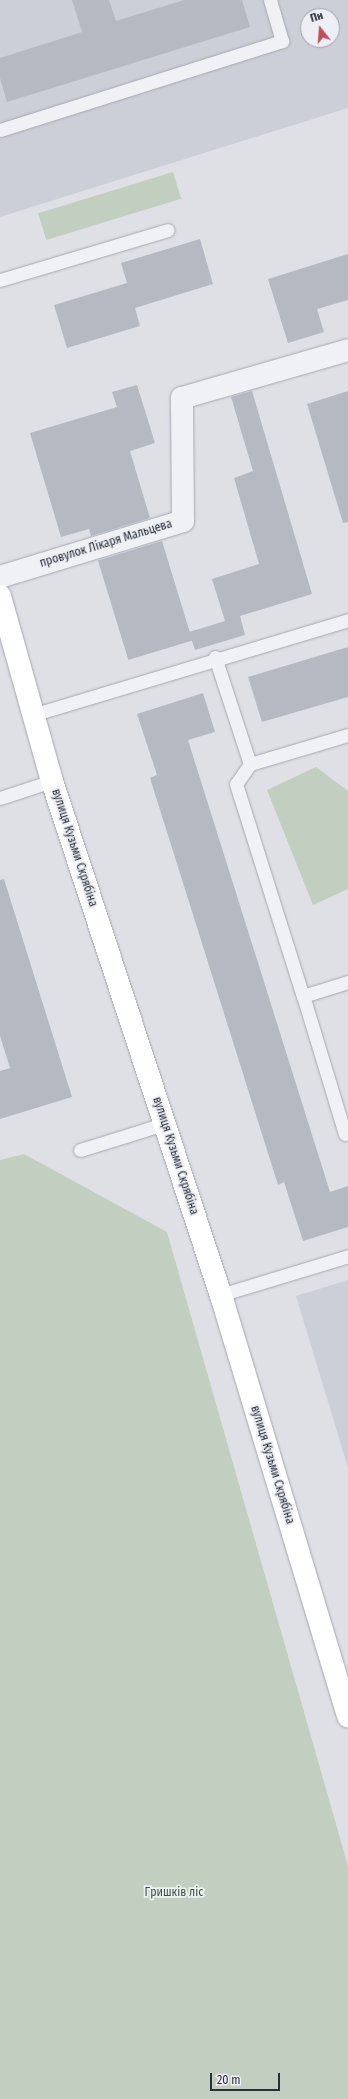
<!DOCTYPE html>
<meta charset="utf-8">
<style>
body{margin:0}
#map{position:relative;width:348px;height:2099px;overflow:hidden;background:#dee0e6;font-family:"Fira Sans Condensed",sans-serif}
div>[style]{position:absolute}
.built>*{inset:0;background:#cccfd7}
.green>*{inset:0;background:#c2cfc0;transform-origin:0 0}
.building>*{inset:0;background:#b5b9c2;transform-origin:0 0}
.roads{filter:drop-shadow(0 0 1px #a4a7af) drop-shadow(0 0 1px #a4a7af)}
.lane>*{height:13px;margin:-6.5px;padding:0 6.5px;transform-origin:6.5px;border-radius:6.5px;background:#f0f1f4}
.street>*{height:22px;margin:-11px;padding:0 11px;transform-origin:11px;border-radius:11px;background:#f0f1f4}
.secondary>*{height:22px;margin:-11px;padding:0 11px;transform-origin:11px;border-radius:11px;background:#fff}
span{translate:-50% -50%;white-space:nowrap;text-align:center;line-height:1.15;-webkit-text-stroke:3.5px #edeff4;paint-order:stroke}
.street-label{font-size:12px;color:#292e3b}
.park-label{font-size:12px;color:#3b5537}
.north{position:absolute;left:300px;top:8px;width:40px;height:40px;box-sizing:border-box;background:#edeff4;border:1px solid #9fa2aa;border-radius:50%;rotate:343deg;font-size:11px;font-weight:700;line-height:16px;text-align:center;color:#292e3b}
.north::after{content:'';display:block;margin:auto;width:14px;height:18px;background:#bf4e57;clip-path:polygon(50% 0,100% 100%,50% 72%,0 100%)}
.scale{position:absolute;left:210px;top:2073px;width:70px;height:18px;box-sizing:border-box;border:2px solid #292e3b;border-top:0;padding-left:5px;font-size:12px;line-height:14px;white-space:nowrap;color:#292e3b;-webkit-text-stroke:3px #edeff4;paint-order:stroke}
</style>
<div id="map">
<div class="built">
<div style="clip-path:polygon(evenodd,0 0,348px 0,348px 108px,0 217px,0 0,308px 16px,332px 16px,332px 40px,308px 40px,308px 16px)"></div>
<div style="clip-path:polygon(348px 1280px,348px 1468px,296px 1296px)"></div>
</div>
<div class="green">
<div style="left:173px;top:172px;width:28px;height:141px;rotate:73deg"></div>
<div style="clip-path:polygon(316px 767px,348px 791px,348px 889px,313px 905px,267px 790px)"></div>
<div style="clip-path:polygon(24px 1154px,167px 1232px,348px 1866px,348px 2099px,0 2099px,0 1160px)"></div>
</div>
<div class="building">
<div style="clip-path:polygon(72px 0,109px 0,116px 21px,184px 0,242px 0,250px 27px,7px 102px,0 78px,0 58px,82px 32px)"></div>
<div style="clip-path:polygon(200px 239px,213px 284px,135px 308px,140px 326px,67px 348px,54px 305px,127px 283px,121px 263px)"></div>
<div style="clip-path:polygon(348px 254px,348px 300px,317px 309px,324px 332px,288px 343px,268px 279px)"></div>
<div style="clip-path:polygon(137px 385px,155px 443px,130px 451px,150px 518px,91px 536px,89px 529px,61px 537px,30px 433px,117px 407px,112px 392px)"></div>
<div style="clip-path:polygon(252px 391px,312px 594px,240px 616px,245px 635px,195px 650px,189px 632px,225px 621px,212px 579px,259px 564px,234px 478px,253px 471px,231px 397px)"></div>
<div style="clip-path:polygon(348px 391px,348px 522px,343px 523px,307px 404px)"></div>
<div style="left:162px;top:541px;width:104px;height:67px;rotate:73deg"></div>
<div style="clip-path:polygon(348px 647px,348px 697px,262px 722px,248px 677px)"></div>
<div style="clip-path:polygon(203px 693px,215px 732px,188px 740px,330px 1192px,348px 1186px,348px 1227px,303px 1241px,284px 1182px,278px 1185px,150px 778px,157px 775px,137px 714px)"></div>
<div style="clip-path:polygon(4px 879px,72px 1097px,0 1119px,0 1071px,10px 1068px,0 1036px,0 880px)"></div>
</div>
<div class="roads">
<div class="lane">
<div style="left:0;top:130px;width:296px;rotate:-17.5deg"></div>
<div style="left:282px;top:41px;width:43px;rotate:-106.3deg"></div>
<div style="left:0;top:280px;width:175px;rotate:-16.6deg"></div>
<div style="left:215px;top:657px;width:113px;rotate:71.9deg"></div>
<div style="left:250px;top:764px;width:24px;rotate:125deg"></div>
<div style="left:236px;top:784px;width:222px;rotate:72.5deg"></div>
<div style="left:32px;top:715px;width:330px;rotate:-16.7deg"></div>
<div style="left:250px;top:764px;width:102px;rotate:-16.5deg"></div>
<div style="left:0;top:798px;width:55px;rotate:-18.1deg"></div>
<div style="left:345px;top:1134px;width:144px;rotate:-106.9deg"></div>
<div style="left:303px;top:996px;width:47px;rotate:-17.3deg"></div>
<div style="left:80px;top:1150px;width:88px;rotate:-17.2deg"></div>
<div style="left:220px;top:1295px;width:134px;rotate:-16.9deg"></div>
</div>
<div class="street">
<div style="left:0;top:577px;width:191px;rotate:-17deg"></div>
<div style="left:183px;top:521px;width:123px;rotate:-90.5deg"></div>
<div style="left:182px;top:398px;width:173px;rotate:-16.1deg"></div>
</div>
<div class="secondary">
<div style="left:0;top:596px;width:192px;rotate:74.3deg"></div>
<div style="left:52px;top:781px;width:548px;rotate:71.83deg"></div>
<div style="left:223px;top:1302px;width:433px;rotate:73.2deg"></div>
</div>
</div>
<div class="street-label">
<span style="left:106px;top:544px;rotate:-17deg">провулок Лікаря Мальцева</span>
<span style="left:74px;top:848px;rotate:72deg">вулиця Кузьми Скрябіна</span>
<span style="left:175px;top:1156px;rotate:72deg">вулиця Кузьми Скрябіна</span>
<span style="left:272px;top:1465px;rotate:73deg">вулиця Кузьми Скрябіна</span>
</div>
<div class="park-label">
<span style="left:174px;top:1893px">Гришків ліс</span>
</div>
<div class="north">Пн</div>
<div class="scale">20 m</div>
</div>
